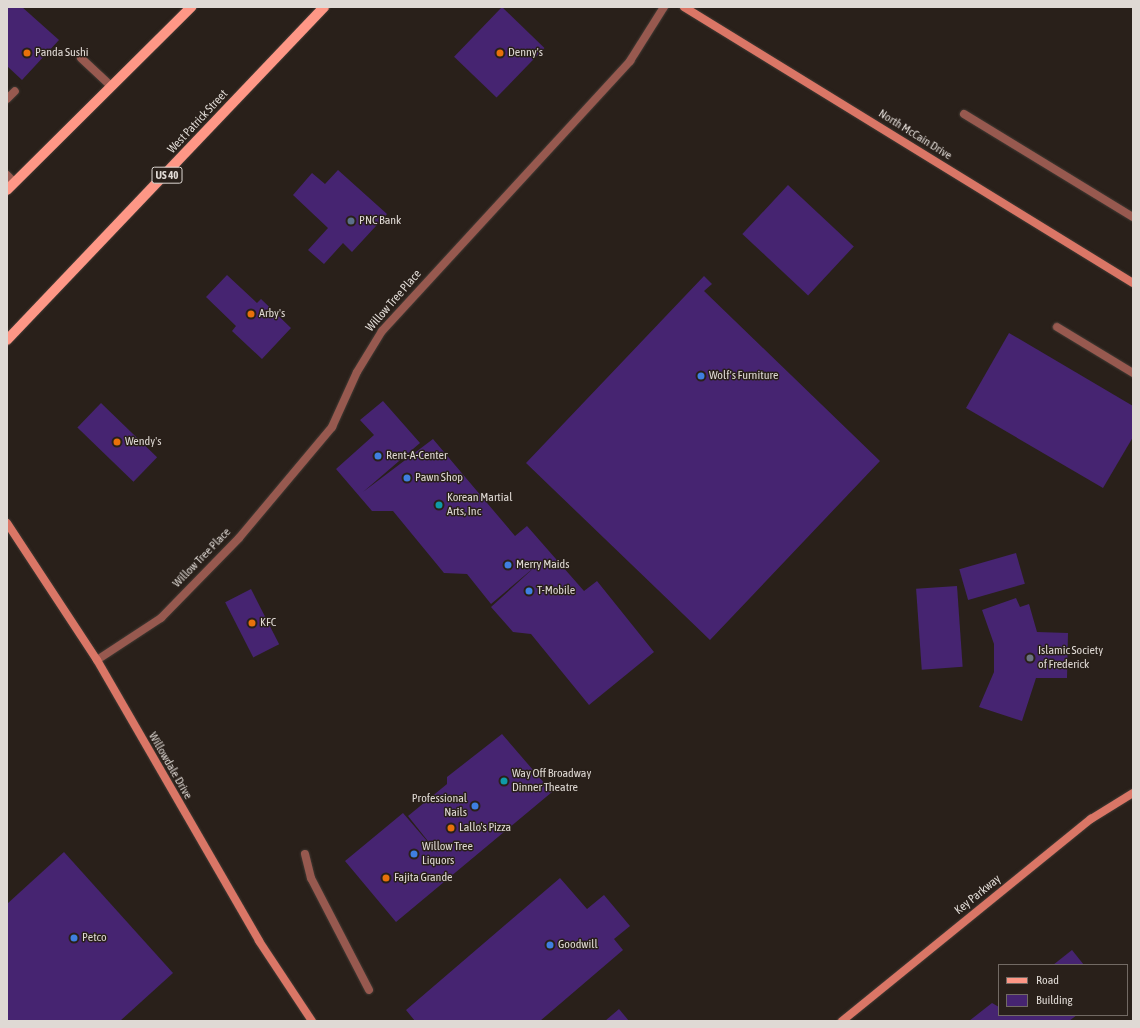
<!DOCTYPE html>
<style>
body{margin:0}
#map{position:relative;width:1140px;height:1028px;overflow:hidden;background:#29201a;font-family:"Asap Condensed",sans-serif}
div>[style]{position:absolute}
.building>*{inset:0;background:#462471;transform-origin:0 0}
.roads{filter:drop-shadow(0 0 1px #423a34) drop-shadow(0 0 1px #423a34)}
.lane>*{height:8px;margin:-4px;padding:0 4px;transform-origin:4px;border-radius:4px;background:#97594f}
.street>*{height:8px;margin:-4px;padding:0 4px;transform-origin:4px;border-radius:4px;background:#97594f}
.secondary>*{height:8px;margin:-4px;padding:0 4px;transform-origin:4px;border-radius:4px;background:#da7666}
.primary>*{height:10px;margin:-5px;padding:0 5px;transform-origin:5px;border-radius:5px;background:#fe9786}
.dots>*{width:11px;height:11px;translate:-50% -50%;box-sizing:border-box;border:2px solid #29201a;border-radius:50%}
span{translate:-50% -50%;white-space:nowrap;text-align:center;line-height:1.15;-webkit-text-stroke:3px #29201a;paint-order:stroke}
.shield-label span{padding:1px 3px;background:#29201a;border:1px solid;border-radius:3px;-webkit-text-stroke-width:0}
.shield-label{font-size:11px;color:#dfd9d4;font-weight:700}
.poi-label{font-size:12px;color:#dfd9d4}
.left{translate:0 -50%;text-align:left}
.right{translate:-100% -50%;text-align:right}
.street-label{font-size:12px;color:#dfd9d4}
.frame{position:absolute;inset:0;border:8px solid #dfd9d4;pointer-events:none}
.legend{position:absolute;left:998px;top:964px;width:130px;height:52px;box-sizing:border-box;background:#29201a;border:1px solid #726a64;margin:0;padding:5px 7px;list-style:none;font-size:12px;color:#dfd9d4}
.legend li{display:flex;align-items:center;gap:8px;height:20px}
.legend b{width:20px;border:1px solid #726a64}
</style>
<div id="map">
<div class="building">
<div style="clip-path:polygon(7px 7px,22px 7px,59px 40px,22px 80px,7px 66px)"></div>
<div style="left:502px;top:7px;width:59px;height:69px;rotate:44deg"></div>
<div style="clip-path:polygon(338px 170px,387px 214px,352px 252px,343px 243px,324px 264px,308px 250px,328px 228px,293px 195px,312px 173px,325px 184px)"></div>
<div style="left:788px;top:185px;width:90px;height:67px;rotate:43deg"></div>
<div style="clip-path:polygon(227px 275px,257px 303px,261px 299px,291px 328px,262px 359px,232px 331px,236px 326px,206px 297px)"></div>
<div style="clip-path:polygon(704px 276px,712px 284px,704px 291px,880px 461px,710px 640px,526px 463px)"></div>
<div style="clip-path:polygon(1009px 333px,1133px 406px,1133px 437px,1103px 488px,966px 408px)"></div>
<div style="clip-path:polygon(383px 401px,420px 443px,363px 492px,433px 439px,515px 536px,527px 526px,584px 591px,597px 581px,654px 652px,589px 705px,531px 634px,513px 632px,491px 607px,537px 565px,491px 604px,467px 574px,444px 573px,393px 511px,372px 511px,336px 469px,374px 435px,360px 420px)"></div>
<div style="left:101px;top:403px;width:78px;height:34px;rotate:44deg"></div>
<div style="left:1016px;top:553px;width:32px;height:59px;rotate:74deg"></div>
<div style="left:957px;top:586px;width:81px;height:41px;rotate:86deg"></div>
<div style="left:251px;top:589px;width:62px;height:29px;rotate:63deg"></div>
<div style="clip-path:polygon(1016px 598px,1020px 607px,1029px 604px,1037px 632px,1068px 633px,1067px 678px,1036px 678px,1022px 721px,979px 707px,994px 672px,994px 644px,982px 610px)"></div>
<div style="clip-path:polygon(502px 734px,552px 792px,396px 922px,345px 861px,403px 813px,439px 855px,408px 816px,447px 784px,447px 777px)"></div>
<div style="clip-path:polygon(64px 852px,173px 973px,120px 1021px,7px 1021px,7px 904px)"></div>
<div style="clip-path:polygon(560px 878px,587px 909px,604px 895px,630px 926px,614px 939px,623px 950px,540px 1021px,415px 1021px,406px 1010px)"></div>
<div style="clip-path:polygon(1072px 950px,1084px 965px,1053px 965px)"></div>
<div style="clip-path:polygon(992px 1003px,999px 1007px,999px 1015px,1077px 1015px,1069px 1021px,969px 1021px)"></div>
<div style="clip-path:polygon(619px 1009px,629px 1021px,605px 1021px)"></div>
</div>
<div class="roads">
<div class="lane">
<div style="left:81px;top:58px;width:41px;rotate:43deg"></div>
<div style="left:7px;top:99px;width:11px;rotate:-45deg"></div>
<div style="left:964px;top:114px;width:198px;rotate:31.4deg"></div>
<div style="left:7px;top:175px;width:11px;rotate:45deg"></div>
<div style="left:1057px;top:327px;width:89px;rotate:31.2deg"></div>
<div style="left:305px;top:854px;width:25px;rotate:76deg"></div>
<div style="left:311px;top:878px;width:126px;rotate:62.6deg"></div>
</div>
<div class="street">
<div style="left:97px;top:660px;width:77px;rotate:-33.3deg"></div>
<div style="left:161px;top:618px;width:112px;rotate:-45.7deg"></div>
<div style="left:239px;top:538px;width:145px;rotate:-50deg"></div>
<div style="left:332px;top:427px;width:60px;rotate:-65.6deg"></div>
<div style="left:357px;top:372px;width:48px;rotate:-58.6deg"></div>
<div style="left:382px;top:331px;width:367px;rotate:-47.4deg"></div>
<div style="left:630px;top:61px;width:64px;rotate:-57.8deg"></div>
</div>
<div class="secondary">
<div style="left:684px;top:7px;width:527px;rotate:31.58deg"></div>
<div style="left:7px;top:523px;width:164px;rotate:56.7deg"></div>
<div style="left:97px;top:660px;width:324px;rotate:60deg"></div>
<div style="left:259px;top:941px;width:96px;rotate:56.5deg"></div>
<div style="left:842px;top:1021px;width:321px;rotate:-39.1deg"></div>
<div style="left:1091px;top:819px;width:49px;rotate:-31.8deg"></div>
</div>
<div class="primary">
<div style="left:7px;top:190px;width:260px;rotate:-44.8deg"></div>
<div style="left:7px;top:340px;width:460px;rotate:-46.4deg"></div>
</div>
</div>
<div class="dots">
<div style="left:27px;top:53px;background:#e8710a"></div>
<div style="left:500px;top:53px;background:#e8710a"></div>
<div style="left:351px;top:221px;background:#5c6f8a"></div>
<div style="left:251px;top:314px;background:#e8710a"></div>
<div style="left:701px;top:376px;background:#3f7fe0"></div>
<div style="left:117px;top:442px;background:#e8710a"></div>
<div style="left:378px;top:456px;background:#3f7fe0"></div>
<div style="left:407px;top:478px;background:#3f7fe0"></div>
<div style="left:439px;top:505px;background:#0f9aa8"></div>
<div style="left:508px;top:565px;background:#3f7fe0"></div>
<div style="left:529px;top:591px;background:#3f7fe0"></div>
<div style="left:252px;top:623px;background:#e8710a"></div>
<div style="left:1030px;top:658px;background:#6b7280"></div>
<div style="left:504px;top:781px;background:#0f9aa8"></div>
<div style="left:475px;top:806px;background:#3f7fe0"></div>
<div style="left:451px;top:828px;background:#e8710a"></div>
<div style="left:414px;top:854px;background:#3f7fe0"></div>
<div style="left:386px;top:878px;background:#e8710a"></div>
<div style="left:74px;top:938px;background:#3f7fe0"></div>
<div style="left:550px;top:945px;background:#3f7fe0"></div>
</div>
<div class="shield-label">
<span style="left:167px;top:175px">US 40</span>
</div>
<div class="poi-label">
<span class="left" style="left:35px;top:53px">Panda Sushi</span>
<span class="left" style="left:508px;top:53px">Denny's</span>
<span class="left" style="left:359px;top:221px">PNC Bank</span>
<span class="left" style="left:259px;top:314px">Arby's</span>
<span class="left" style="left:709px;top:376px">Wolf's Furniture</span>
<span class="left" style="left:125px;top:442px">Wendy's</span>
<span class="left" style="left:386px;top:456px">Rent-A-Center</span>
<span class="left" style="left:415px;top:478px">Pawn Shop</span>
<span class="left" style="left:447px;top:505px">Korean Martial<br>Arts, Inc</span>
<span class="left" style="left:516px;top:565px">Merry Maids</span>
<span class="left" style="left:537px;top:591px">T-Mobile</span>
<span class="left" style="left:260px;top:623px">KFC</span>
<span class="left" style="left:1038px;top:658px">Islamic Society<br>of Frederick</span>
<span class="left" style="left:512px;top:781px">Way Off Broadway<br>Dinner Theatre</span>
<span class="right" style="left:467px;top:806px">Professional<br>Nails</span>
<span class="left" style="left:459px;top:828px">Lallo's Pizza</span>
<span class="left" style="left:422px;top:854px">Willow Tree<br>Liquors</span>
<span class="left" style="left:394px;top:878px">Fajita Grande</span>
<span class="left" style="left:82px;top:938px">Petco</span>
<span class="left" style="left:558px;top:945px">Goodwill</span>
</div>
<div class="street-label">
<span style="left:198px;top:122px;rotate:-47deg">West Patrick Street</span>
<span style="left:915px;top:135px;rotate:32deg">North McCain Drive</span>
<span style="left:394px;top:301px;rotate:-49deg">Willow Tree Place</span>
<span style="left:202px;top:558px;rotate:-46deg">Willow Tree Place</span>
<span style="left:170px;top:766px;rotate:60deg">Willowdale Drive</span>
<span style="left:978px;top:895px;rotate:-39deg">Key Parkway</span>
</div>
<div class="frame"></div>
<ul class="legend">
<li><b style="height:5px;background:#fe9786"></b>Road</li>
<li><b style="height:11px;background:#462471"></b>Building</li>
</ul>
</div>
